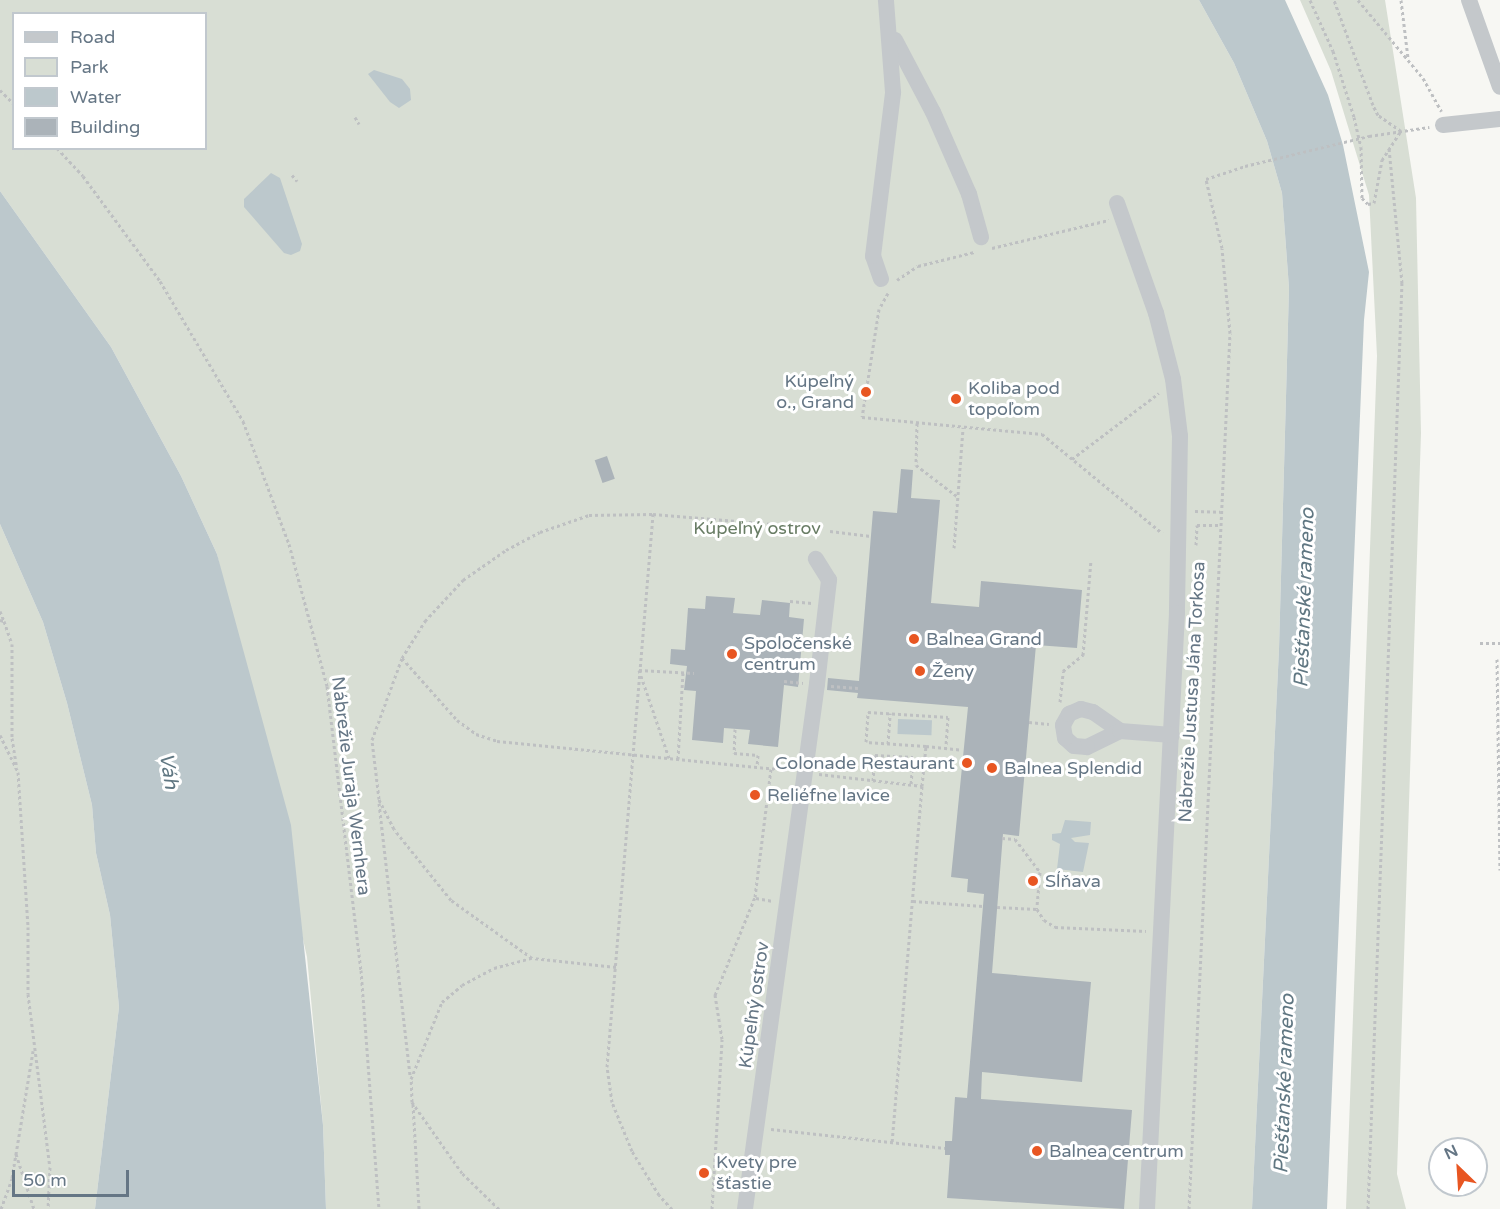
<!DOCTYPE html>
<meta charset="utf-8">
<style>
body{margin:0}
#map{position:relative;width:1500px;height:1209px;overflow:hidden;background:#f7f7f3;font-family:"Varela Round",sans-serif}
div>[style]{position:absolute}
.green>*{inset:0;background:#d8ded4}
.water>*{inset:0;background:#bcc8cc;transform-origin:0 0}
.building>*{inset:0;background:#abb3b9;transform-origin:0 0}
.path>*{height:3px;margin-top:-1.5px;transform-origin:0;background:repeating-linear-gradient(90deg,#bec0c2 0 3px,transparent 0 6px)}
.minor>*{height:16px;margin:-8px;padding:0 8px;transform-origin:8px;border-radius:8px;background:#c4c8cb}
.path-bridge>*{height:3px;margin-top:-1.5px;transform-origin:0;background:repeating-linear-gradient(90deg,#bec0c2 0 3px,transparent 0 6px)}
.dots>*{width:16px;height:16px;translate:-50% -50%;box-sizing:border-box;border:3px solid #fff;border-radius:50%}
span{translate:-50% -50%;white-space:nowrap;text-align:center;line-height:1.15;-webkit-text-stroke:6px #fff;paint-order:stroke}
.poi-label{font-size:18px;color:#657685}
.right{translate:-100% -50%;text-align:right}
.left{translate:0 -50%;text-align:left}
.park-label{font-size:18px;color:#687c64}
.street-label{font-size:18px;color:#657685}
.water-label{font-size:20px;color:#607782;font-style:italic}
.legend{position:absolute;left:12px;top:12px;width:195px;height:138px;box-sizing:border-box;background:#fff;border:2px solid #c1c8ce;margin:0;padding:8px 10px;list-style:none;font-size:18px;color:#657685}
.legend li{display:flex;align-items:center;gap:12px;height:30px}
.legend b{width:30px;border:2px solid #c1c8ce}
.north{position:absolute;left:1428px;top:1137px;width:60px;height:60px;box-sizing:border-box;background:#fff;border:2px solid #c1c8ce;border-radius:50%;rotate:335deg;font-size:16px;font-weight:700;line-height:24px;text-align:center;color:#657685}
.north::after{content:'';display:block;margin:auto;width:21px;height:27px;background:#e85622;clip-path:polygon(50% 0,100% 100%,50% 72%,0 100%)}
.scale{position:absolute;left:12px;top:1170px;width:117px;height:27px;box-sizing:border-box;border:3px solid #657685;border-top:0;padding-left:8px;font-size:18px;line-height:21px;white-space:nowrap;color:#657685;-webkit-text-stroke:4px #fff;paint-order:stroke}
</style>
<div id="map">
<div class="green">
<div style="clip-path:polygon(evenodd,0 0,1199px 0,1234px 63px,1267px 141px,1282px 193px,1289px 288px,1279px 649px,1252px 1209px,326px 1209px,323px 1125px,307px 957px,217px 554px,181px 476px,111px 347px,0 191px,0 0,14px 14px,206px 14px,206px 148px,14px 148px,14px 14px)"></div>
<div style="clip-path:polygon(1300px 0,1385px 0,1416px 198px,1421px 433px,1397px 1174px,1406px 1209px,1346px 1209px,1377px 356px,1369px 195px,1331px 71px)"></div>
<div style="clip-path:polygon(0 524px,43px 622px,67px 703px,92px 805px,96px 853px,110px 915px,119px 1007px,95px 1209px,0 1209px)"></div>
</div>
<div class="water">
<div style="clip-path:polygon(1199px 0,1285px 0,1328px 95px,1343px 145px,1369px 272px,1364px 320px,1327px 1209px,1252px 1209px,1279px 649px,1289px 288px,1282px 193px,1267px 141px,1234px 63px)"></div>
<div style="clip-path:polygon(374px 70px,402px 79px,410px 89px,411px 100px,399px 108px,390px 102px,368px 74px)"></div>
<div style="clip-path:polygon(271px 173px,280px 178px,302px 244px,300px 251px,291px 255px,284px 253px,244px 207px,244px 199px)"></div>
<div style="clip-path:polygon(0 191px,111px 347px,181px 476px,217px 554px,291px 825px,323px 1125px,326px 1209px,95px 1209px,119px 1007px,110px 915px,96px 853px,92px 805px,67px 703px,43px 622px,0 524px)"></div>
<div style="left:898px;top:719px;width:34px;height:15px;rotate:2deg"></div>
<div style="clip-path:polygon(1065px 820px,1091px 822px,1090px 835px,1071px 838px,1075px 842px,1089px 843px,1083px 872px,1057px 869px,1060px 844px,1052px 840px,1052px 834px,1061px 833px)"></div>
</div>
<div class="building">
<div style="left:607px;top:456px;width:24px;height:13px;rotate:71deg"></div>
<div style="clip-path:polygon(901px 469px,913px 470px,911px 498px,940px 500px,931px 603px,979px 607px,981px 581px,1082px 590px,1077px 648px,1036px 645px,1019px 836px,1003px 834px,992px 973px,1091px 982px,1082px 1082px,982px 1072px,981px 1099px,1132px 1110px,1124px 1209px,947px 1198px,950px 1155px,945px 1155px,945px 1141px,952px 1141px,955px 1097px,967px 1098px,984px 894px,967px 892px,968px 879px,951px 877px,968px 707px,857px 698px,858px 693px,827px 690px,828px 678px,859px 681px,873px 511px,897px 513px)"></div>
<div style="clip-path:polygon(706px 596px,735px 598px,733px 613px,760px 615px,762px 600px,790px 603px,789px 617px,804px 619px,798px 687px,784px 685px,778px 747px,748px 744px,750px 730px,724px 728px,723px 743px,692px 740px,696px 691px,684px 690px,687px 666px,670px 664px,671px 649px,685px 650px,688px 608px,705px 609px)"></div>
</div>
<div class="path">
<div style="left:1310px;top:0;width:56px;rotate:65.7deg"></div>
<div style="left:1333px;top:51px;width:69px;rotate:72.3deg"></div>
<div style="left:1354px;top:117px;width:31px;rotate:77deg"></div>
<div style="left:1361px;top:147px;width:51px;rotate:88.9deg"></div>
<div style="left:1362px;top:198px;width:8px;rotate:45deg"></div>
<div style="left:1368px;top:204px;width:6px;rotate:-9deg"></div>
<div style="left:1374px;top:203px;width:44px;rotate:-79.5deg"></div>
<div style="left:1382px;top:160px;width:35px;rotate:-57deg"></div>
<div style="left:1401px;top:131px;width:28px;rotate:-145deg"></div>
<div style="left:1378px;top:115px;width:11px;rotate:-117deg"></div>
<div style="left:1373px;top:105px;width:112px;rotate:-110.4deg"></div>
<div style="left:1358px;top:0;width:102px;rotate:50.2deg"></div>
<div style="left:1423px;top:78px;width:38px;rotate:61deg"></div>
<div style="left:1401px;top:0;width:58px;rotate:83.1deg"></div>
<div style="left:0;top:90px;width:20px;rotate:45deg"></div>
<div style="left:355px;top:117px;width:8px;rotate:60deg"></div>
<div style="left:1369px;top:136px;width:61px;rotate:-8.5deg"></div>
<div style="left:57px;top:148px;width:38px;rotate:47deg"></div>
<div style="left:83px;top:176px;width:130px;rotate:53.7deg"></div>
<div style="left:160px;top:281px;width:163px;rotate:59.3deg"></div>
<div style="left:243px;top:421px;width:131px;rotate:69.5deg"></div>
<div style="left:289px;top:544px;width:147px;rotate:75deg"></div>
<div style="left:327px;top:686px;width:286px;rotate:83.2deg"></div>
<div style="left:361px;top:970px;width:240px;rotate:85.7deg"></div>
<div style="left:292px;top:175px;width:8px;rotate:50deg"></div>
<div style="left:992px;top:248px;width:120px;rotate:-13.5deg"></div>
<div style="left:897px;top:280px;width:25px;rotate:-34deg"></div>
<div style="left:918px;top:266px;width:58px;rotate:-14deg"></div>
<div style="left:888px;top:293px;width:18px;rotate:119deg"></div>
<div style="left:879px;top:309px;width:109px;rotate:98.9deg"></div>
<div style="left:862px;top:417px;width:181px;rotate:5.4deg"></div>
<div style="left:1042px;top:434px;width:156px;rotate:39.5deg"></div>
<div style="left:917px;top:423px;width:42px;rotate:91.4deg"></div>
<div style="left:916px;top:465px;width:53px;rotate:37.3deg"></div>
<div style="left:1072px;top:459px;width:109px;rotate:-37.2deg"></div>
<div style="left:1195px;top:511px;width:25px;rotate:2deg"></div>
<div style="left:830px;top:531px;width:41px;rotate:7deg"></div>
<div style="left:1196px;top:545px;width:20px;rotate:-87deg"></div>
<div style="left:1197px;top:525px;width:23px"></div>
<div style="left:954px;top:548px;width:121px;rotate:-85.7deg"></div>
<div style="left:790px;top:601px;width:22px;rotate:5deg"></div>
<div style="left:0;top:611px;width:11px;rotate:68deg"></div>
<div style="left:0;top:620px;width:4px;rotate:14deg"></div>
<div style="left:4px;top:621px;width:24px;rotate:71deg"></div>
<div style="left:12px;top:644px;width:94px;rotate:90deg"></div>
<div style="left:12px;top:738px;width:30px;rotate:81deg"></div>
<div style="left:1480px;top:643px;width:20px"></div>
<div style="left:402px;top:658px;width:44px;rotate:-58.1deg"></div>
<div style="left:425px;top:621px;width:56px;rotate:-47.2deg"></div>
<div style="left:463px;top:580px;width:52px;rotate:-34.9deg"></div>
<div style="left:506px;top:550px;width:38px;rotate:-28deg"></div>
<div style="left:540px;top:532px;width:52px;rotate:-19.1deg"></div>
<div style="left:589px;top:515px;width:64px;rotate:-0.9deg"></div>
<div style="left:1497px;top:659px;width:211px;rotate:89.2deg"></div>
<div style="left:784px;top:681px;width:19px;rotate:6deg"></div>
<div style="left:831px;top:686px;width:27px;rotate:4deg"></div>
<div style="left:1060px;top:702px;width:31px;rotate:-84deg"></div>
<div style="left:1063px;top:671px;width:26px;rotate:-39deg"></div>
<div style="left:1083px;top:655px;width:95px;rotate:-85.2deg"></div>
<div style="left:1029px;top:722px;width:20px;rotate:6deg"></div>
<div style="left:735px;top:729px;width:24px;rotate:92deg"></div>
<div style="left:734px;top:753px;width:24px;rotate:5deg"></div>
<div style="left:758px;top:755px;width:12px;rotate:95deg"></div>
<div style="left:0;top:735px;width:41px;rotate:64.1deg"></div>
<div style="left:18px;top:772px;width:155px;rotate:86.3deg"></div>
<div style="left:28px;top:927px;width:67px;rotate:90deg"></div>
<div style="left:28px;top:994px;width:174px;rotate:82.8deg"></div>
<div style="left:50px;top:1167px;width:42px;rotate:92.7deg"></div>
<div style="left:888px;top:744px;width:31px;rotate:-86deg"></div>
<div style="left:926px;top:746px;width:60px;rotate:-176.2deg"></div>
<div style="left:866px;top:742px;width:30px;rotate:-86deg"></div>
<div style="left:868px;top:712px;width:80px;rotate:3.6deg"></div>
<div style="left:948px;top:717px;width:31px;rotate:94deg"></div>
<div style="left:669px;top:758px;width:93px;rotate:-108.8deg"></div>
<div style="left:639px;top:670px;width:55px;rotate:3.1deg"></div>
<div style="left:678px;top:759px;width:86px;rotate:-86.7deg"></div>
<div style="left:819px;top:774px;width:104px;rotate:6.6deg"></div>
<div style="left:922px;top:786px;width:357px;rotate:94.8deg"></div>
<div style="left:873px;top:781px;width:26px;rotate:-86deg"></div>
<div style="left:875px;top:755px;width:38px;rotate:3deg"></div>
<div style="left:913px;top:757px;width:27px;rotate:94deg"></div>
<div style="left:922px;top:786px;width:40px;rotate:-84.3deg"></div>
<div style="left:926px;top:746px;width:36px;rotate:6deg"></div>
<div style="left:379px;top:803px;width:276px;rotate:83.5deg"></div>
<div style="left:1002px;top:838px;width:13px;rotate:4deg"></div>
<div style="left:1015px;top:839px;width:41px;rotate:52.9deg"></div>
<div style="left:1040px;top:872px;width:37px;rotate:95deg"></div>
<div style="left:1037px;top:909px;width:13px;rotate:58deg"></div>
<div style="left:1044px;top:920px;width:13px;rotate:32deg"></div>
<div style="left:1055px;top:927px;width:91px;rotate:2.5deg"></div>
<div style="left:756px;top:898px;width:17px;rotate:10deg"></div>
<div style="left:913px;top:901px;width:70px;rotate:4.1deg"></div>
<div style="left:997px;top:907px;width:40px;rotate:2.9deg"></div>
<div style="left:616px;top:967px;width:84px;rotate:-173.9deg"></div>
<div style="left:532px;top:958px;width:100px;rotate:-144.4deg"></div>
<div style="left:451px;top:900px;width:91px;rotate:-128.8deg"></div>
<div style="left:394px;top:829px;width:34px;rotate:-117deg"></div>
<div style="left:379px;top:799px;width:59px;rotate:-96.8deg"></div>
<div style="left:372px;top:740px;width:87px;rotate:-69.9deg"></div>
<div style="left:402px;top:658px;width:83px;rotate:48.4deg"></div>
<div style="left:457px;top:720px;width:24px;rotate:36deg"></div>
<div style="left:476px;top:734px;width:22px;rotate:18deg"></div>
<div style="left:497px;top:741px;width:293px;rotate:5.7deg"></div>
<div style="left:413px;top:1104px;width:105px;rotate:86.7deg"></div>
<div style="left:771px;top:1129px;width:175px;rotate:6.2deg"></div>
<div style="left:16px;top:1154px;width:58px;rotate:71.9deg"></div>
<div style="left:1px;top:1209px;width:33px;rotate:-70deg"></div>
<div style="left:12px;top:1178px;width:129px;rotate:-80.6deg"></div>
<div style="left:499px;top:1209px;width:52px;rotate:-135.8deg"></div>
<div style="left:462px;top:1173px;width:87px;rotate:-125.2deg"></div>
<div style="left:412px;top:1102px;width:23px;rotate:-92deg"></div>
<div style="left:411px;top:1079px;width:83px;rotate:-68.1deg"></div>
<div style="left:442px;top:1002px;width:26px;rotate:-40deg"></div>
<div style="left:462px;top:985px;width:36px;rotate:-28deg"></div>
<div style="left:494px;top:968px;width:39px;rotate:-15deg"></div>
<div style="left:672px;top:1209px;width:19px;rotate:-133deg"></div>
<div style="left:659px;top:1195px;width:52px;rotate:-121.5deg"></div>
<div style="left:632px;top:1151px;width:53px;rotate:-112.2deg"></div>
<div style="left:612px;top:1102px;width:35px;rotate:-98deg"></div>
<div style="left:607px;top:1067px;width:555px;rotate:-85.24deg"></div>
<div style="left:653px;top:514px;width:132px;rotate:4.8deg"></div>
<div style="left:712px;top:1209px;width:170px;rotate:-86.6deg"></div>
<div style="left:722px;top:1039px;width:45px;rotate:-99deg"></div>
<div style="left:715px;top:995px;width:106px;rotate:-67.8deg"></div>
<div style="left:755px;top:897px;width:129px;rotate:-82.9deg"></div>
<div style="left:1189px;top:1209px;width:877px;rotate:-87.32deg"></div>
<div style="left:1230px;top:333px;width:85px;rotate:-95.4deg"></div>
<div style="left:1222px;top:248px;width:71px;rotate:-103.1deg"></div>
<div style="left:1206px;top:179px;width:41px;rotate:-18.4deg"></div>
<div style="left:1368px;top:1209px;width:927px;rotate:-87.9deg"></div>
<div style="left:1402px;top:283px;width:135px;rotate:-95.5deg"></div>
</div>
<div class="minor">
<div style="left:1469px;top:0;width:92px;rotate:70.4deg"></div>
<div style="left:895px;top:40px;width:81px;rotate:62.2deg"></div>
<div style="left:933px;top:112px;width:90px;rotate:66.3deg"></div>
<div style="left:969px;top:194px;width:45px;rotate:74.4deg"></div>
<div style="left:1443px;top:125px;width:57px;rotate:-6deg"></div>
<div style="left:1117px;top:203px;width:117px;rotate:70.5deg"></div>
<div style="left:1156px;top:313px;width:68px;rotate:75.6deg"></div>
<div style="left:1173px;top:379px;width:57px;rotate:83deg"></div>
<div style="left:1180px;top:436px;width:177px;rotate:91deg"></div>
<div style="left:1177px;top:613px;width:597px;rotate:92.88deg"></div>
<div style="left:881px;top:279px;width:24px;rotate:-109deg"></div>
<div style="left:873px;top:256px;width:165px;rotate:-83deg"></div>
<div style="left:893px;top:92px;width:92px;rotate:-94.4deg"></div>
<div style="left:1081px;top:709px;width:12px;rotate:14deg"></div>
<div style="left:1093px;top:712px;width:33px;rotate:35deg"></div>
<div style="left:1120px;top:731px;width:37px;rotate:154deg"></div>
<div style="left:1087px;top:747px;width:13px;rotate:-176deg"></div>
<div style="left:1074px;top:746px;width:12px;rotate:-138deg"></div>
<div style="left:1065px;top:738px;width:13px;rotate:-99deg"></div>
<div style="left:1063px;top:725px;width:13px;rotate:-61deg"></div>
<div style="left:1069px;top:714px;width:13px;rotate:-23deg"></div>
<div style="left:1120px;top:731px;width:52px;rotate:4.4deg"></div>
<div style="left:745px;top:1209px;width:530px;rotate:-82.19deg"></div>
<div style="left:817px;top:684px;width:105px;rotate:-83.4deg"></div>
<div style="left:829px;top:580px;width:25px;rotate:-122deg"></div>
</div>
<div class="path-bridge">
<div style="left:1245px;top:166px;width:128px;rotate:-13.6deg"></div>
</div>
<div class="dots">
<div style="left:866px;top:392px;background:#e85622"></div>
<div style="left:956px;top:399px;background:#e85622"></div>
<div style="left:914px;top:639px;background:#e85622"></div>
<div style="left:732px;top:654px;background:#e85622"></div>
<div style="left:920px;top:671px;background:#e85622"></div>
<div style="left:967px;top:763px;background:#e85622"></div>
<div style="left:992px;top:768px;background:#e85622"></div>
<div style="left:755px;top:795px;background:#e85622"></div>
<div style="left:1033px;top:881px;background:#e85622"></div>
<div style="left:1037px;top:1151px;background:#e85622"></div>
<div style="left:704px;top:1173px;background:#e85622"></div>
</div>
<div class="poi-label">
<span class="right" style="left:854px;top:392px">Kúpeľný<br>o., Grand</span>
<span class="left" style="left:968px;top:399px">Koliba pod<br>topoľom</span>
<span class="left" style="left:926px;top:639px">Balnea Grand</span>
<span class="left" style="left:744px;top:654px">Spoločenské<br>centrum</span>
<span class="left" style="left:932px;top:671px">Ženy</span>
<span class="right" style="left:955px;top:763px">Colonade Restaurant</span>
<span class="left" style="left:1004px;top:768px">Balnea Splendid</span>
<span class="left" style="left:767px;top:795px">Reliéfne lavice</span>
<span class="left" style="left:1045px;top:881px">Sĺňava</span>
<span class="left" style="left:1049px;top:1151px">Balnea centrum</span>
<span class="left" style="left:716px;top:1173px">Kvety pre<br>šťastie</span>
</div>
<div class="park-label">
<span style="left:757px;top:528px">Kúpeľný ostrov</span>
</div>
<div class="street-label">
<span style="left:1192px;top:692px;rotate:-87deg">Nábrežie Justusa Jána Torkosa</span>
<span style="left:351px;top:786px;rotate:83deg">Nábrežie Juraja Wernhera</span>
<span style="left:754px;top:1005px;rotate:-82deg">Kúpeľný ostrov</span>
</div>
<div class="water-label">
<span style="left:1305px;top:598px;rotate:-88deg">Piešťanské rameno</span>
<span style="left:168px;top:771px;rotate:81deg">Váh</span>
<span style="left:1285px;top:1084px;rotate:-88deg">Piešťanské rameno</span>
</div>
<ul class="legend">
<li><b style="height:8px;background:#c4c8cb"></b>Road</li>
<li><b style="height:16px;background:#d8ded4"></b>Park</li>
<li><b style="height:16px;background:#bcc8cc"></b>Water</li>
<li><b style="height:16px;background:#abb3b9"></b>Building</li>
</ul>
<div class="north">N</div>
<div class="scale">50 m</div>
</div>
